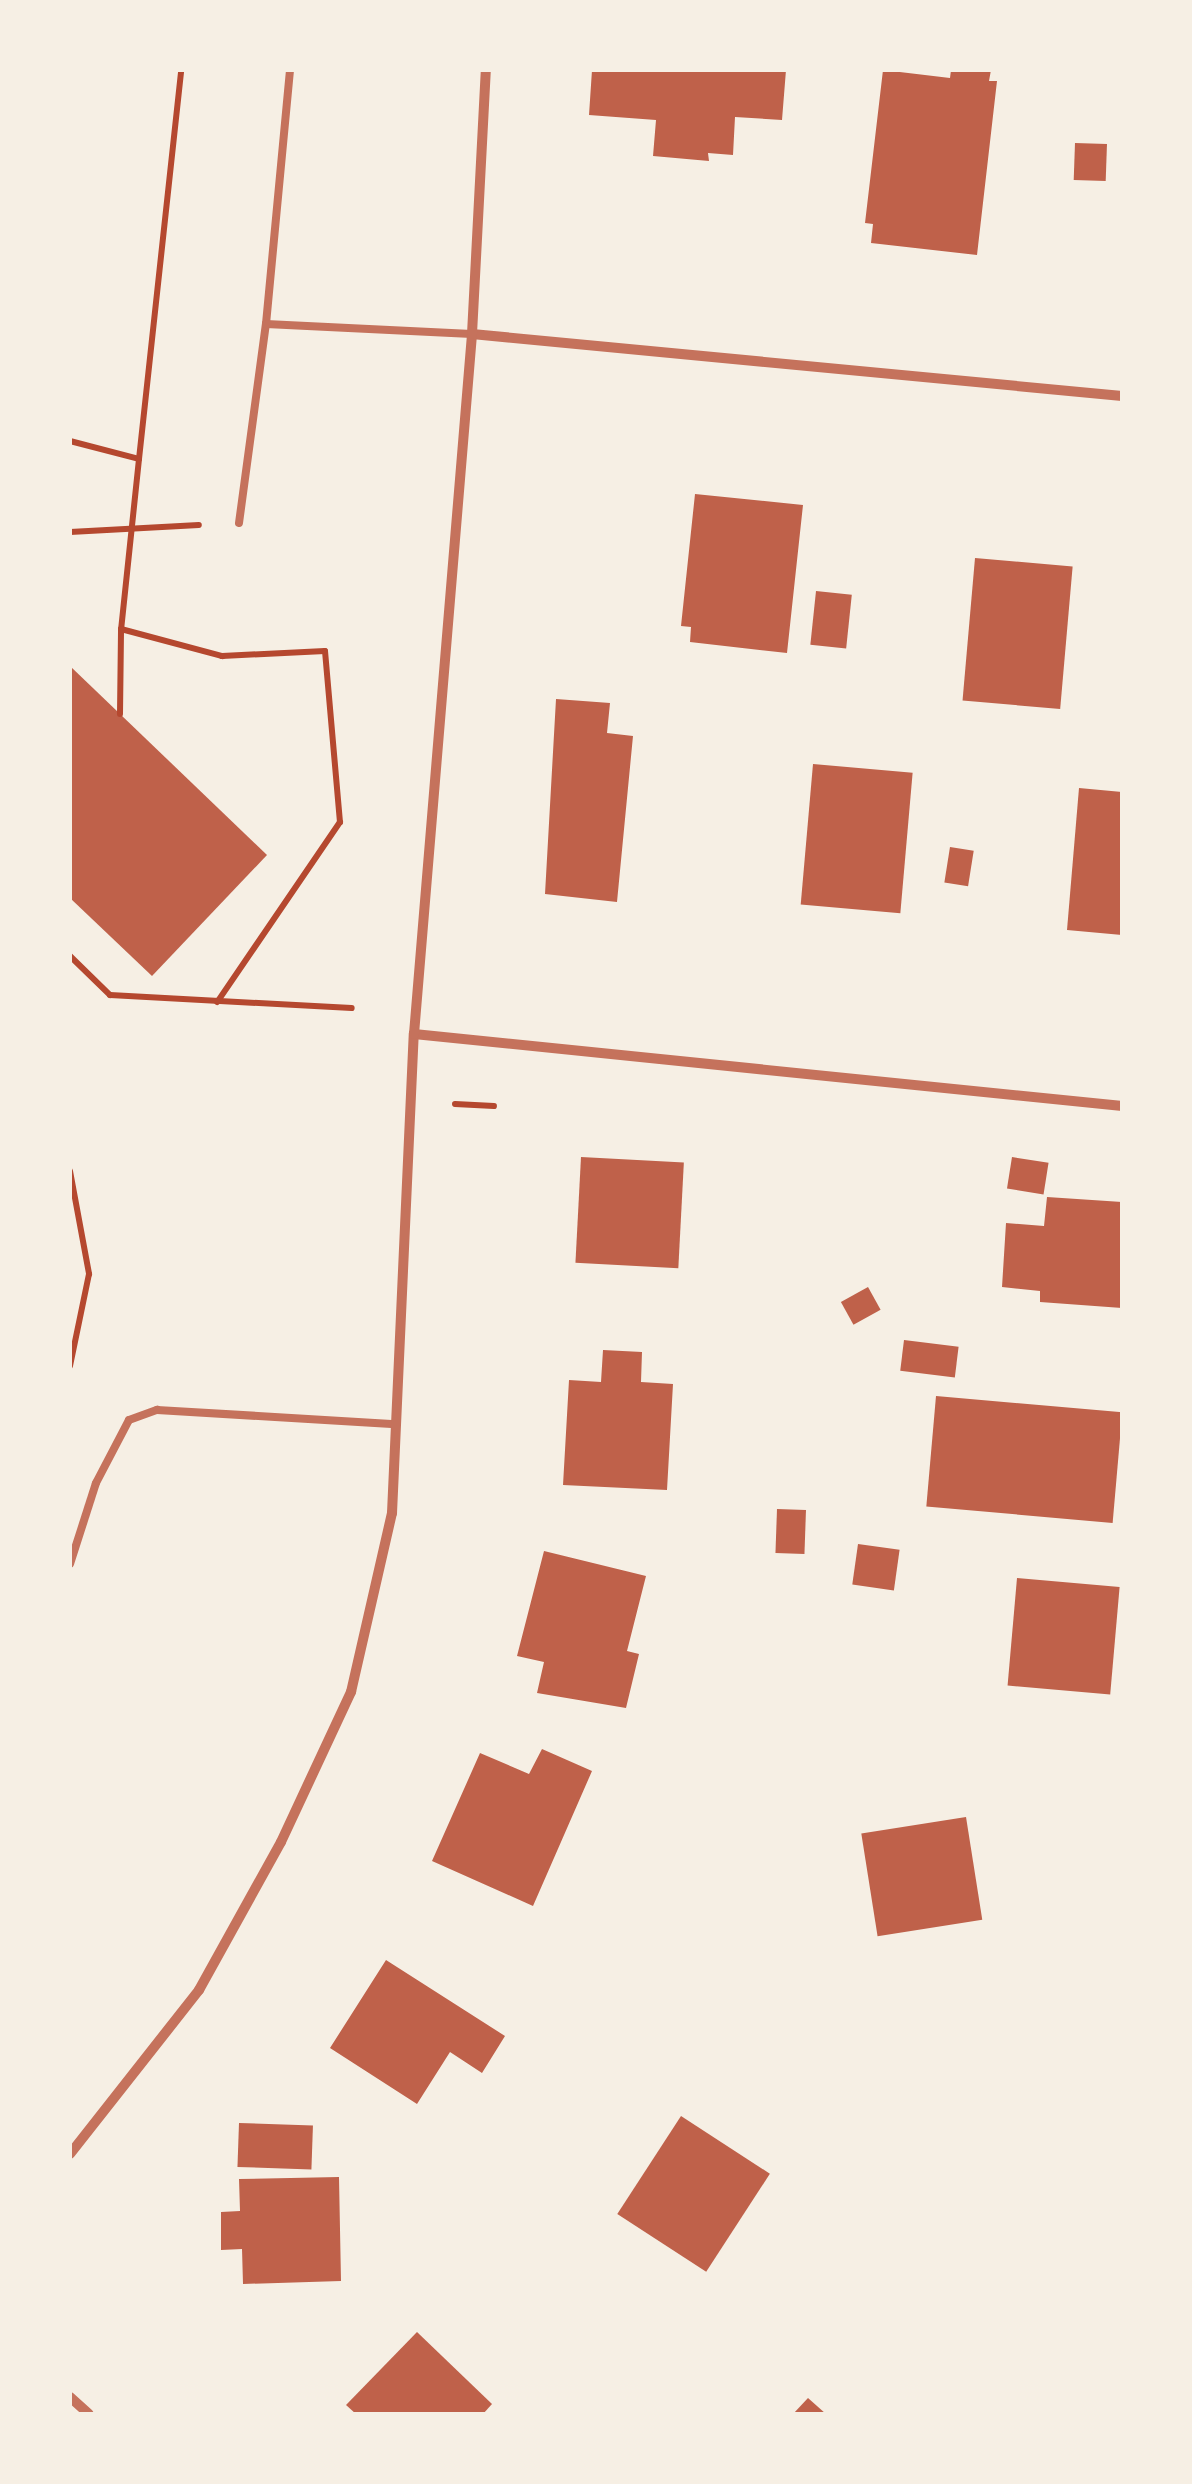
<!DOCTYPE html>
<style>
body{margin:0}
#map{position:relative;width:1192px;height:2484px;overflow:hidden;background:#f6efe4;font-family:Manrope,sans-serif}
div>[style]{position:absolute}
.building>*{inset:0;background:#bf614a;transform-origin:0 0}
.path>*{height:6px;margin:-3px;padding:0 3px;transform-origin:3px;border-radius:3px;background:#b5482f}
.service>*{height:8px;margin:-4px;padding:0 4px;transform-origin:4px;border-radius:4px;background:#c5725c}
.minor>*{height:10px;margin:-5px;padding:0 5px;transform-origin:5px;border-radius:5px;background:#c5725c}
span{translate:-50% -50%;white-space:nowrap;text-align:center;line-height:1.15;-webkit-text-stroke:10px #f6efe4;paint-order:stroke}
.frame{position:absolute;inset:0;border:72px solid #f6efe4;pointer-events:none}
</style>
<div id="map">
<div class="building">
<div style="clip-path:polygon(592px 70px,786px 70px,782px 120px,735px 117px,733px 155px,708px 153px,709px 161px,653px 156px,656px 120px,589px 115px)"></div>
<div style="clip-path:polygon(883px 70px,950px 78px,951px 70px,991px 70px,989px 81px,997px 81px,977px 255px,871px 243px,873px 224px,865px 223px)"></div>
<div style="left:1075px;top:143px;width:32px;height:37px;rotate:2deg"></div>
<div style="clip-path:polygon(695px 494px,803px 505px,787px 653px,690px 642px,691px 627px,681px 626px)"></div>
<div style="left:975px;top:558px;width:98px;height:143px;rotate:5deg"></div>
<div style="left:816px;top:591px;width:36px;height:54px;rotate:6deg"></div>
<div style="clip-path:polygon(70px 666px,267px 855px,152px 976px,70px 898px)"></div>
<div style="clip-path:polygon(556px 699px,610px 703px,607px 733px,633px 736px,617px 902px,545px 894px)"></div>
<div style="left:813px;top:764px;width:100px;height:141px;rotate:5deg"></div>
<div style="clip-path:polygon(1079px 788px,1122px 792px,1122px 935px,1067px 930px)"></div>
<div style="left:950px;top:847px;width:24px;height:36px;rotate:9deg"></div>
<div style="left:581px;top:1157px;width:103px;height:106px;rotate:3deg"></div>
<div style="left:1012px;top:1157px;width:37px;height:32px;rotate:9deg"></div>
<div style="clip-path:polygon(1047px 1197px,1122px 1202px,1122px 1308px,1040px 1302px,1040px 1291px,1002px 1287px,1006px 1223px,1044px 1226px)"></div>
<div style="left:868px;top:1287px;width:26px;height:31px;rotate:61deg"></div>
<div style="left:904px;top:1340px;width:55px;height:31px;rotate:7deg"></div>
<div style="clip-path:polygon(603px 1350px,642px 1352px,641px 1382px,673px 1384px,667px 1490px,563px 1485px,569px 1380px,601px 1382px)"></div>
<div style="left:936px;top:1396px;width:187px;height:111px;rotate:5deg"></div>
<div style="left:777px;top:1509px;width:29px;height:44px;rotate:2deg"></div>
<div style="left:858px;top:1544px;width:42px;height:41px;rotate:8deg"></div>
<div style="clip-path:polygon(544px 1551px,646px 1576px,627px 1651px,639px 1654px,626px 1708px,537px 1693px,544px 1662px,517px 1656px)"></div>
<div style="left:1017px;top:1578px;width:103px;height:108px;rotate:5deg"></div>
<div style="clip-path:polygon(542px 1749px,592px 1771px,533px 1906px,432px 1861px,480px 1753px,529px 1774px)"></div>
<div style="left:966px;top:1817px;width:104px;height:106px;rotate:81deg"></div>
<div style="clip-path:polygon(386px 1960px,505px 2036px,482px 2073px,450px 2052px,417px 2104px,330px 2048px)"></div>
<div style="left:681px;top:2116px;width:106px;height:117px;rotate:33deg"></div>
<div style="left:239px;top:2123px;width:74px;height:44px;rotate:2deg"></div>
<div style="clip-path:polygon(339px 2177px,341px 2281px,243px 2284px,242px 2249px,221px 2250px,221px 2212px,240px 2211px,239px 2179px)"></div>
<div style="clip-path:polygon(417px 2332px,492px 2404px,483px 2414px,356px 2414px,346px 2405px)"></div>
<div style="clip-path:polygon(808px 2398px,826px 2414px,793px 2414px)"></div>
</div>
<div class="path">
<div style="left:70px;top:441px;width:71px;rotate:14.6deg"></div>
<div style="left:139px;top:459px;width:391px;rotate:-83.8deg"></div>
<div style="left:139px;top:459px;width:171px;rotate:96deg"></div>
<div style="left:121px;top:629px;width:105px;rotate:15deg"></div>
<div style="left:222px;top:656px;width:103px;rotate:-2.8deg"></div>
<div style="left:325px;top:651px;width:172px;rotate:85deg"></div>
<div style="left:340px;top:822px;width:218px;rotate:124.3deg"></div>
<div style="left:70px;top:532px;width:129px;rotate:-3.1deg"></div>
<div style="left:120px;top:714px;width:85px;rotate:-89.3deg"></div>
<div style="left:70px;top:956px;width:56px;rotate:44.3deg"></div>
<div style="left:110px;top:995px;width:242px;rotate:3.1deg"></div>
<div style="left:455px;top:1104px;width:39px;rotate:3deg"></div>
<div style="left:70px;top:1171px;width:105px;rotate:79.5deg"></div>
<div style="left:89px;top:1274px;width:94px;rotate:101.7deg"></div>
</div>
<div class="service">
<div style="left:266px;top:324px;width:255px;rotate:-84.6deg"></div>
<div style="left:239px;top:523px;width:201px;rotate:-82.3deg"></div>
<div style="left:266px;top:324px;width:206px;rotate:2.8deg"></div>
<div style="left:70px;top:1564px;width:85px;rotate:-72.2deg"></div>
<div style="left:96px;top:1483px;width:71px;rotate:-62.4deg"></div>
<div style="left:129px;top:1420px;width:30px;rotate:-20deg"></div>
<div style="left:157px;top:1410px;width:239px;rotate:3.4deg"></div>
</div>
<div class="minor">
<div style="left:472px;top:334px;width:653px;rotate:5.45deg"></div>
<div style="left:414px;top:1034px;width:712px;rotate:5.81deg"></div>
<div style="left:70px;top:2154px;width:209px;rotate:-51.8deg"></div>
<div style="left:199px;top:1990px;width:169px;rotate:-61deg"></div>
<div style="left:281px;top:1842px;width:166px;rotate:-65deg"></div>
<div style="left:351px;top:1692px;width:184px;rotate:-77.1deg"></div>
<div style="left:392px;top:1513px;width:480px;rotate:-87.4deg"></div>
<div style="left:414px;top:1034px;width:702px;rotate:-85.26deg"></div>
<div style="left:472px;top:334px;width:264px;rotate:-87deg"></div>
<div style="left:70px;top:2397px;width:25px;rotate:42deg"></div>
</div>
<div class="frame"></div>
</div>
